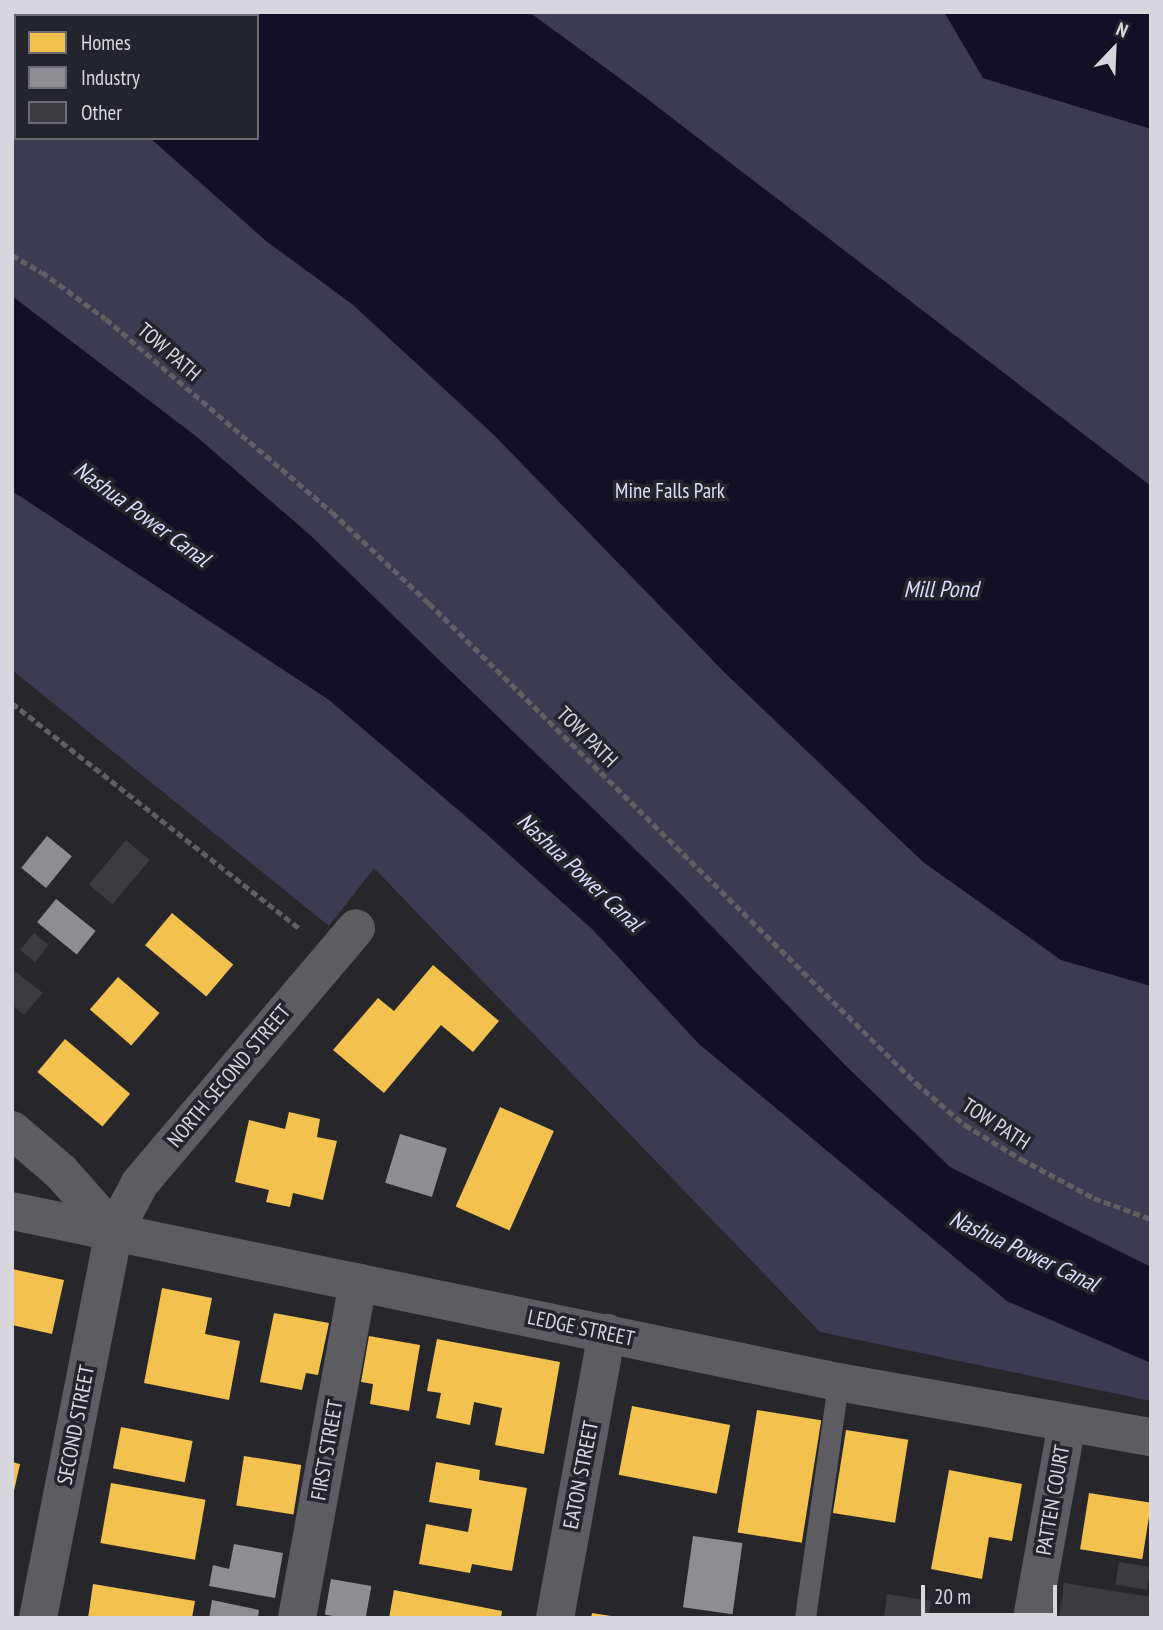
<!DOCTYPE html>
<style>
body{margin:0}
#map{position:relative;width:1163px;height:1630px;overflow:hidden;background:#26262b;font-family:"PT Sans Narrow",sans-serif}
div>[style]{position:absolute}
.green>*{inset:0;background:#3c3b52}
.water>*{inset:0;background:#130f26}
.homes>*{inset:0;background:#f2c14e;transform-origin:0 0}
.industry>*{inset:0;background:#8d8d92;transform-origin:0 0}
.building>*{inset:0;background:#3c3c40;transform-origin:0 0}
.path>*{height:4.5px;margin-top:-2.25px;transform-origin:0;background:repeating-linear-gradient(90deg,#606064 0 7px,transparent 0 10.5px)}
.service>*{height:21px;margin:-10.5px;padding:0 10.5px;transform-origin:10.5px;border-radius:10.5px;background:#5c5c61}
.minor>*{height:38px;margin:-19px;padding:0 19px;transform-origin:19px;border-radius:19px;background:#5c5c61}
.tertiary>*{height:38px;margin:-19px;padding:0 19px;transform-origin:19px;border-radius:19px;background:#5c5c61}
span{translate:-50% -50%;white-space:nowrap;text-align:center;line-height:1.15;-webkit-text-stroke:7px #24242d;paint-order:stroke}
.street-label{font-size:21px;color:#d6d6dc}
.park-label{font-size:21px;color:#dedef6}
.water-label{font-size:23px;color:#dcdbff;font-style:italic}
.frame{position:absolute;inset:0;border:14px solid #d6d6dc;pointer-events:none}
.legend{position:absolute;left:14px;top:14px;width:245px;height:126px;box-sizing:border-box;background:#24242d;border:2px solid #6b6b73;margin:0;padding:9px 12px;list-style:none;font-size:21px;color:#d6d6dc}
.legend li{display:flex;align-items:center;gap:14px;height:35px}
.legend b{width:35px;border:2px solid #6b6b73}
.north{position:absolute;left:1079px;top:14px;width:70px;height:70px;-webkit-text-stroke:5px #24242d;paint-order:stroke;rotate:23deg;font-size:19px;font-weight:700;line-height:28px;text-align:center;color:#d6d6dc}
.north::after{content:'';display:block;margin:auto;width:24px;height:32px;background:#d6d6dc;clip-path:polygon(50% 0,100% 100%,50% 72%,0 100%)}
.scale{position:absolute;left:921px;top:1585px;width:136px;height:32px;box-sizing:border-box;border:4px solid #d6d6dc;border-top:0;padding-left:9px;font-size:21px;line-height:24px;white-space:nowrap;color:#d6d6dc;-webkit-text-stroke:5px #24242d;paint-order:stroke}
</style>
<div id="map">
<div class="green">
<div style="clip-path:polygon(evenodd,12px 12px,1151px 12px,1151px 1401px,820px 1332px,374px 868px,329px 926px,12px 670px,12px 12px,16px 16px,257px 16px,257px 138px,16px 138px,16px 16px)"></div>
</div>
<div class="water">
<div style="clip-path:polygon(12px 12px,529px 12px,633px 88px,1151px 486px,1151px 986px,1061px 960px,923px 862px,724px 672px,494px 435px,352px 304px,266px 241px,150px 138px,257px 138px,257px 16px,16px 16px,16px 20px)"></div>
<div style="clip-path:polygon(944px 12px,1151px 12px,1151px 129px,983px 78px)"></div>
<div style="clip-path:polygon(12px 296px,197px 437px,310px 535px,674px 887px,843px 1063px,950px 1167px,1151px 1267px,1151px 1363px,1007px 1301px,699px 1044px,593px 930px,483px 831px,329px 700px,12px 491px)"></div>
</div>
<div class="homes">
<div style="left:172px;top:913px;width:80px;height:42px;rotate:40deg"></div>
<div style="clip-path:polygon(433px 965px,499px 1021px,473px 1052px,441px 1025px,384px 1093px,333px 1050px,378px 998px,394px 1011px)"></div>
<div style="left:118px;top:977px;width:55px;height:43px;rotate:41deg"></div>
<div style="left:65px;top:1039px;width:85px;height:43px;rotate:40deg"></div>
<div style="left:500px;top:1107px;width:59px;height:109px;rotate:24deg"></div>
<div style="clip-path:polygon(289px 1112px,320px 1119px,317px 1137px,337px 1141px,323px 1200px,293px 1193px,290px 1207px,266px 1202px,269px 1190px,235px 1182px,249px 1120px,285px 1129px)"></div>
<div style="clip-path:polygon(12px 1269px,64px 1280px,52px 1334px,12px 1325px)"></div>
<div style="clip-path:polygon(162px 1288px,212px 1298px,205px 1334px,240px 1341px,229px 1400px,144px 1383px)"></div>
<div style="clip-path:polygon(274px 1313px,329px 1323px,318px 1375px,306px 1373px,302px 1390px,260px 1382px)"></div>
<div style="clip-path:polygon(369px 1336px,420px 1345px,409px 1411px,370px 1404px,373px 1384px,361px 1382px)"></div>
<div style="clip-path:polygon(437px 1339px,560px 1362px,544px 1454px,495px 1445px,502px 1408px,474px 1402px,470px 1425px,436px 1418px,441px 1393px,427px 1391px)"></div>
<div style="left:632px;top:1406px;width:100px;height:70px;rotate:11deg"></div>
<div style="left:757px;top:1410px;width:65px;height:124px;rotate:9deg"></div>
<div style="left:121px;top:1427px;width:73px;height:42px;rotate:11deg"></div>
<div style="left:846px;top:1430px;width:63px;height:84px;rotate:9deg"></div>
<div style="left:244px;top:1456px;width:58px;height:50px;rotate:9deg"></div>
<div style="clip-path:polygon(12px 1462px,20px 1464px,13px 1495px,12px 1495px)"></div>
<div style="clip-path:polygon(436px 1462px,480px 1470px,479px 1480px,527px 1488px,512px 1571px,472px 1564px,470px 1573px,419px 1564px,426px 1524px,468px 1532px,472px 1509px,429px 1502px)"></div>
<div style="clip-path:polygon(949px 1470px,1022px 1484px,1012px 1541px,989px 1537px,982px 1579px,931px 1569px)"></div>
<div style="left:111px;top:1483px;width:96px;height:61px;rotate:10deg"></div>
<div style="left:1089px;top:1493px;width:63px;height:57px;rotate:9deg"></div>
<div style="clip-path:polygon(93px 1584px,195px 1601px,192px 1618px,88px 1618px)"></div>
<div style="clip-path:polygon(394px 1590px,502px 1611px,501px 1618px,389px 1618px)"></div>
<div style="clip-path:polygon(592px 1613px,611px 1616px,611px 1618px,591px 1618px)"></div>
</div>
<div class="industry">
<div style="left:47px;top:836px;width:32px;height:41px;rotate:39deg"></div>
<div style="left:56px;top:899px;width:51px;height:30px;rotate:39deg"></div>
<div style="left:400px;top:1134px;width:49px;height:51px;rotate:17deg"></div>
<div style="left:693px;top:1536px;width:50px;height:72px;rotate:8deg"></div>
<div style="clip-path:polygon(234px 1544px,283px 1553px,275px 1598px,209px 1586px,213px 1565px,229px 1569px)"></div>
<div style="left:331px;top:1579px;width:41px;height:36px;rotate:10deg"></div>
<div style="clip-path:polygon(212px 1600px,259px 1610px,258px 1618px,209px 1618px)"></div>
</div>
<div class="building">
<div style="left:126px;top:840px;width:31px;height:58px;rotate:40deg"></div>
<div style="left:34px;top:933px;width:19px;height:22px;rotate:39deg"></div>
<div style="clip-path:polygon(12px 969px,43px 993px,24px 1015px,12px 1005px)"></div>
<div style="left:1119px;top:1562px;width:32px;height:23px;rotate:9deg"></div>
<div style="clip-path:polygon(1064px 1583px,1151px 1597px,1151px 1618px,1059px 1618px)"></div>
<div style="clip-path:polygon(887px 1594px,931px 1601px,928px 1618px,884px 1618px)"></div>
</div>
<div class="path">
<div style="left:12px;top:255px;width:34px;rotate:30deg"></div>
<div style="left:42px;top:272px;width:79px;rotate:36.3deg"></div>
<div style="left:106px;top:319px;width:297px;rotate:40.5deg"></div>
<div style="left:332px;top:512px;width:133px;rotate:43.2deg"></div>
<div style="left:429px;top:603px;width:684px;rotate:44.59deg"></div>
<div style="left:916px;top:1083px;width:65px;rotate:40.6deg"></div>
<div style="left:965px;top:1125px;width:66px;rotate:31.3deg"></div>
<div style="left:1021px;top:1159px;width:83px;rotate:28.1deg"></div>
<div style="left:1094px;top:1198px;width:61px;rotate:20.2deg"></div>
<div style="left:12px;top:703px;width:367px;rotate:38.1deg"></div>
</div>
<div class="service">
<div style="left:805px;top:1618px;width:238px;rotate:-82deg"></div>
</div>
<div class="minor">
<div style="left:12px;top:1130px;width:65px;rotate:40.6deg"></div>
<div style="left:61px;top:1172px;width:80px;rotate:48.5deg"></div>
<div style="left:38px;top:1618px;width:393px;rotate:-78.9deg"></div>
<div style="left:114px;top:1232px;width:55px;rotate:-62deg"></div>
<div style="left:140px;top:1183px;width:334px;rotate:-49.7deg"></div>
<div style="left:297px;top:1618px;width:341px;rotate:-79.7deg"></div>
<div style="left:555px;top:1618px;width:290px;rotate:-79.7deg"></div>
<div style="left:1032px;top:1618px;width:197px;rotate:-79.8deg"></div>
</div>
<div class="tertiary">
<div style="left:12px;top:1211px;width:844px;rotate:11.7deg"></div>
<div style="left:838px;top:1382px;width:318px;rotate:10deg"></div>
</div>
<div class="street-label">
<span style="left:169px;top:352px;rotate:41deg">TOW PATH</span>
<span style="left:587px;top:737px;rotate:45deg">TOW PATH</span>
<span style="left:229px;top:1076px;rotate:-50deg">NORTH SECOND STREET</span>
<span style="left:996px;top:1124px;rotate:33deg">TOW PATH</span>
<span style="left:581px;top:1328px;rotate:12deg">LEDGE STREET</span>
<span style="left:76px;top:1425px;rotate:-79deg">SECOND STREET</span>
<span style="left:327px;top:1450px;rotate:-80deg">FIRST STREET</span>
<span style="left:581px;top:1475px;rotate:-79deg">EATON STREET</span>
<span style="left:1053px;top:1500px;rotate:-80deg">PATTEN COURT</span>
</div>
<div class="park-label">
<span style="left:670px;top:491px">Mine Falls Park</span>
</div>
<div class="water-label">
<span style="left:142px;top:514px;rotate:36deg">Nashua Power Canal</span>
<span style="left:941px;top:589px">Mill Pond</span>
<span style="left:580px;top:872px;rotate:43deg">Nashua Power Canal</span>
<span style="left:1024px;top:1251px;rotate:25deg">Nashua Power Canal</span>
</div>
<div class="frame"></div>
<ul class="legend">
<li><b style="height:19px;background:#f2c14e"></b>Homes</li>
<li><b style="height:19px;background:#8d8d92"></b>Industry</li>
<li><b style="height:19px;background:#3c3c40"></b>Other</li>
</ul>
<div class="north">N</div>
<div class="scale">20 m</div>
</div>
